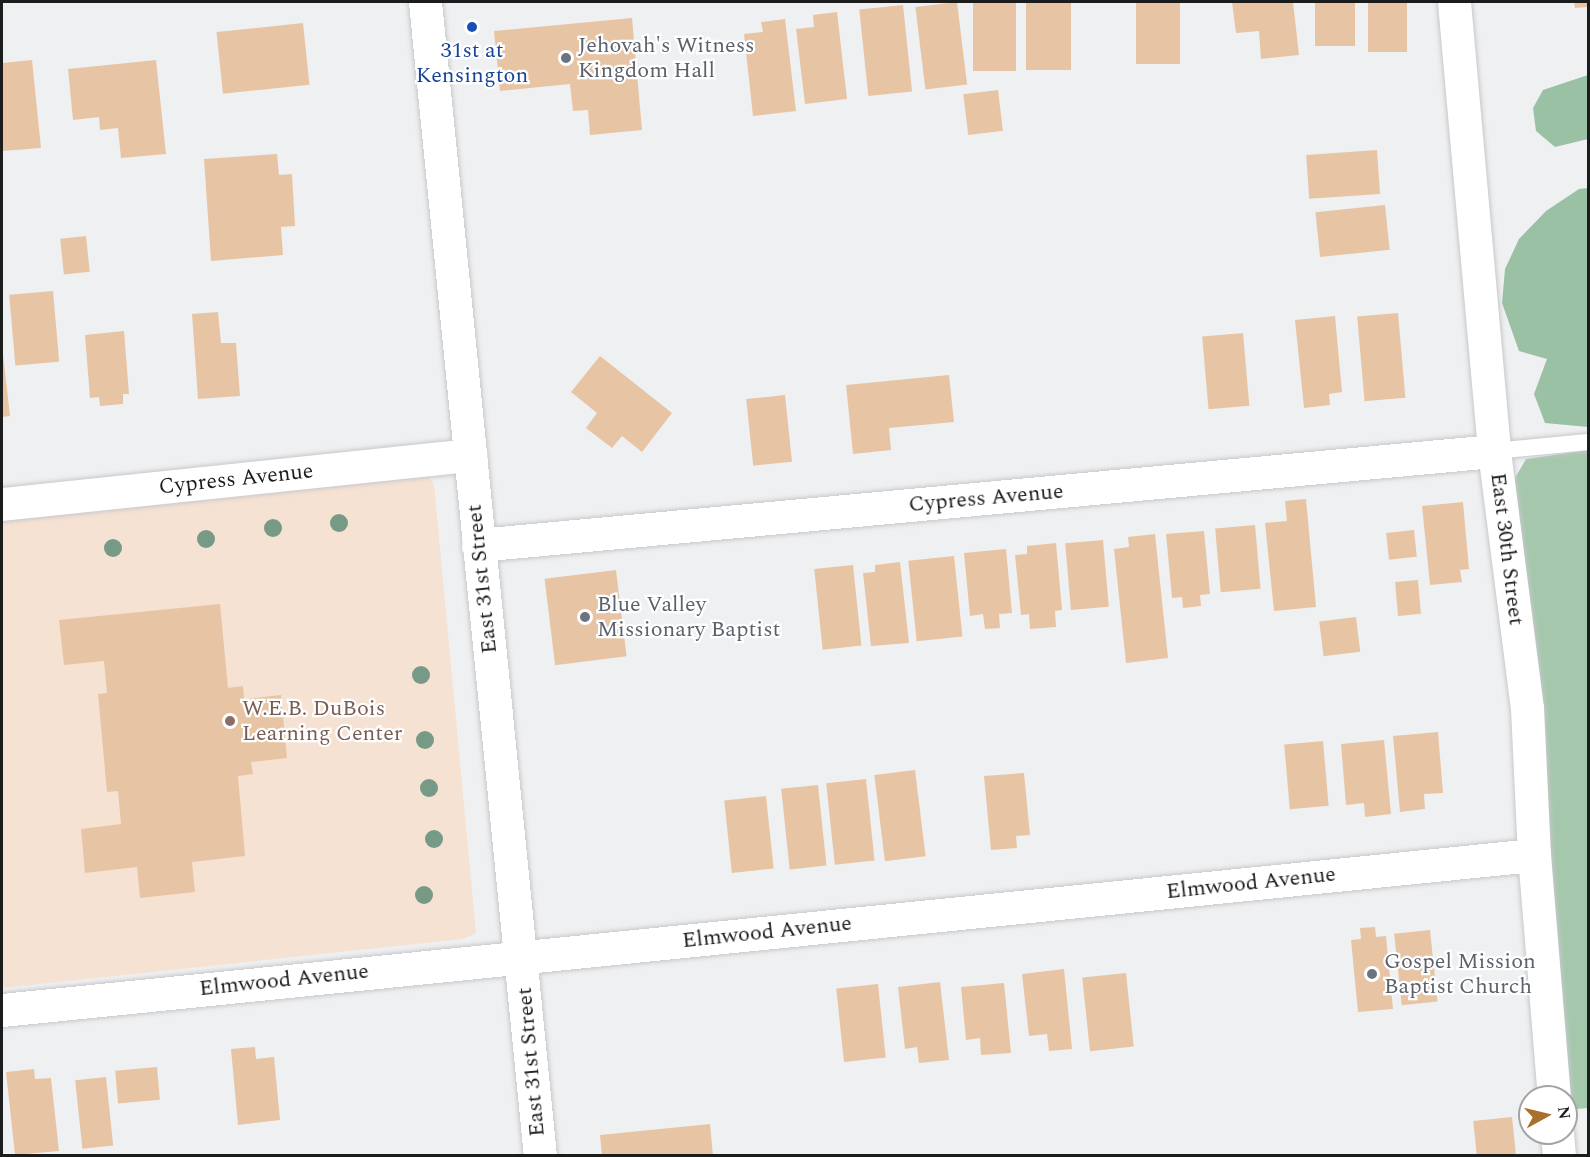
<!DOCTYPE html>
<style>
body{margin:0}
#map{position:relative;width:1590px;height:1157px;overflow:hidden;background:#eff0f2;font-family:Spectral,serif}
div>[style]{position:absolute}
.education>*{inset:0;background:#f6e2d3}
.green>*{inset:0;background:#a5c8ad}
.forest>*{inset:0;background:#9ac1a4}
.building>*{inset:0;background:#e7c5a4;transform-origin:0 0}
.roads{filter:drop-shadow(0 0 2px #c8c8ca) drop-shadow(0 0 2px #c8c8ca)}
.service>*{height:16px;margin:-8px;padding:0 8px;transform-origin:8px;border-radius:8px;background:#fff}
.minor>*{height:33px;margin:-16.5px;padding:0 16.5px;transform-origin:16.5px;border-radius:16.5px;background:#fff}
.secondary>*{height:33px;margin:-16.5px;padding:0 16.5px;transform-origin:16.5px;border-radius:16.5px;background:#fff}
.trees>*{width:18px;height:18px;margin:-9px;border-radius:50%;background:#779a86}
.dots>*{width:16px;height:16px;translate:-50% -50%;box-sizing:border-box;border:3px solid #fff;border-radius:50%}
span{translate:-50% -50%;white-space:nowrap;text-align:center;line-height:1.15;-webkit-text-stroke:4.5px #fff;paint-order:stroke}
.worship-label{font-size:22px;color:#5b616d}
.left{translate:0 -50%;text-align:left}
.transit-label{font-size:22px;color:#164399}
.street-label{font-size:22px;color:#1b1c1c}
.education-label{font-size:22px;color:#785e54}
.frame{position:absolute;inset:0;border:3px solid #1b1c1c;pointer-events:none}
.north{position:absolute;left:1518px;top:1085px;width:60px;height:60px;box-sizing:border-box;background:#fff;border:2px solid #a4a4a4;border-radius:50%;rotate:82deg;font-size:16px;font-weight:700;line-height:24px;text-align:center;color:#1b1c1c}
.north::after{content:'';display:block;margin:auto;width:21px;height:27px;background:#a8702d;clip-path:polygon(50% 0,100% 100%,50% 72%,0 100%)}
</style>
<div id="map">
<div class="education">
<div style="clip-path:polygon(426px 474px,434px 484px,476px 933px,463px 939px,2px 988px,2px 517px)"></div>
</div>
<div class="green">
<div style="clip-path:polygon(1588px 450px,1588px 1108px,1566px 1110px,1513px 505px,1515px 478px,1526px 459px)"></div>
</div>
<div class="forest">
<div style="clip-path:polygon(1588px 75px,1588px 139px,1555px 147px,1536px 131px,1533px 108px,1543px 90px)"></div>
<div style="clip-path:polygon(1588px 188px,1588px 427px,1545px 423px,1534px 394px,1547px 359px,1519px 351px,1502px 303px,1505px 269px,1519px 239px,1546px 211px,1579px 189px)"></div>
</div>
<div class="building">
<div style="left:957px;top:2px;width:83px;height:42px;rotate:83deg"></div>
<div style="left:973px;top:2px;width:43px;height:69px"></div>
<div style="left:1026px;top:2px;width:45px;height:68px"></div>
<div style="left:1136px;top:2px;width:44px;height:62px"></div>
<div style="clip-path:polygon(1232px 2px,1293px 2px,1299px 55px,1261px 59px,1259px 31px,1236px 33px)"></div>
<div style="left:1315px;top:2px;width:40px;height:44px"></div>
<div style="left:1368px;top:2px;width:39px;height:50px"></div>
<div style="clip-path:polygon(1574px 2px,1588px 2px,1588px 7px,1575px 8px)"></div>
<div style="left:903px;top:5px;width:87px;height:44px;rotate:84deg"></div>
<div style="clip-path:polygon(837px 12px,847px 99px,805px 104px,796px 29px,814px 27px,813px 15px)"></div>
<div style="clip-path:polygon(632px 18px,642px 130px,590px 135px,588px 110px,573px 111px,570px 84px,500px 91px,494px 31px)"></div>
<div style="clip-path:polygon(785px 19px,796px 111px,753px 116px,744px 34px,763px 32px,761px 22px)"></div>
<div style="left:303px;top:23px;width:62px;height:87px;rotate:84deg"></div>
<div style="clip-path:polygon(32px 60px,41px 148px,2px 151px,2px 63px)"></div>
<div style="clip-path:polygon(156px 60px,166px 154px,121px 158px,118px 128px,100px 130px,99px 117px,73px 120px,68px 69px)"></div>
<div style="left:998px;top:90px;width:41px;height:35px;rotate:83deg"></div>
<div style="left:1377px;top:150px;width:44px;height:71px;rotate:86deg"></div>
<div style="clip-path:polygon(277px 154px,279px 175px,292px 174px,295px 226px,281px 227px,283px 255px,211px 261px,204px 159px)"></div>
<div style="left:1385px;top:205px;width:45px;height:70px;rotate:84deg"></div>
<div style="left:86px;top:236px;width:36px;height:26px;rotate:84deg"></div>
<div style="left:53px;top:291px;width:71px;height:44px;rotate:85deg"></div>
<div style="clip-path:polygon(218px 312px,221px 343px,236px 343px,240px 396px,198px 399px,192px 314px)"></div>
<div style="left:1398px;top:313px;width:85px;height:41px;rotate:85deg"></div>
<div style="clip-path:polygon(1335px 316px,1342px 392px,1329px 394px,1330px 405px,1304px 408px,1295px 320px)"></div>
<div style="clip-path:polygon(124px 331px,129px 394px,123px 394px,123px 404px,100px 406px,99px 397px,90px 398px,85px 335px)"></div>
<div style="left:1243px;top:333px;width:73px;height:41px;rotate:85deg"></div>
<div style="clip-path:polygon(2px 345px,10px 416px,2px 417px)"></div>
<div style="clip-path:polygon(600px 356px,672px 413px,642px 452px,622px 436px,612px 448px,586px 428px,597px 413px,571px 392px)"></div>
<div style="clip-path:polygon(949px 375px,954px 422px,889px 428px,891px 450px,853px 454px,846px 385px)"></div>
<div style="left:785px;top:395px;width:67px;height:39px;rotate:84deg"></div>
<div style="clip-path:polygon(1306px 499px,1316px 607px,1274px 611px,1265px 523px,1287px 521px,1285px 501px)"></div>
<div style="clip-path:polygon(1463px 502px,1469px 569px,1460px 570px,1462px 582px,1430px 585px,1422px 506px)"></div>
<div style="left:1255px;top:525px;width:64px;height:40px;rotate:85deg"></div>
<div style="left:1414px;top:530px;width:27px;height:28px;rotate:84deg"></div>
<div style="clip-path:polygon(1204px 531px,1210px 594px,1200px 595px,1201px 606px,1183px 608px,1182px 597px,1172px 598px,1166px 534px)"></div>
<div style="clip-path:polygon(1155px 534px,1168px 658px,1126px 663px,1114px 549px,1129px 547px,1128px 537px)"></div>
<div style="left:1103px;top:540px;width:67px;height:38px;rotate:85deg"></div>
<div style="clip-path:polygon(1056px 543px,1062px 610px,1055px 611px,1056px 627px,1030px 629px,1029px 614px,1021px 615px,1015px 555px,1027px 554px,1027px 546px)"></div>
<div style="clip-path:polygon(1006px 549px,1012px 613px,999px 614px,1000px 628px,985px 629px,983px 614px,970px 616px,964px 553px)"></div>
<div style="left:954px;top:556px;width:81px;height:46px;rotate:84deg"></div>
<div style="clip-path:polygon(900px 562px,909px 643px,871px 646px,863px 573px,875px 572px,875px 565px)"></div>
<div style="left:853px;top:565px;width:81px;height:39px;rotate:84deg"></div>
<div style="left:616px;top:570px;width:87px;height:72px;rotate:83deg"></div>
<div style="left:1418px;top:580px;width:34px;height:23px;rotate:85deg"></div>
<div style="clip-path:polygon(220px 604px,228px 688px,243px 686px,244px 699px,281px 695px,287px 758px,251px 762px,253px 774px,238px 776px,245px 856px,192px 862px,195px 892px,140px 898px,137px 867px,85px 873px,81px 829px,121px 824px,118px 791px,107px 792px,98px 694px,107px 693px,104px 661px,64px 665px,59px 620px)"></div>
<div style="left:1356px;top:617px;width:35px;height:37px;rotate:83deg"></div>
<div style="clip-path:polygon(1438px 732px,1443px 793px,1424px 794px,1425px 809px,1400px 812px,1393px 736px)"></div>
<div style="clip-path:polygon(1384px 740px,1391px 814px,1365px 817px,1364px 803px,1346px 805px,1341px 744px)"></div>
<div style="left:1323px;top:741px;width:65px;height:39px;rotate:85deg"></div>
<div style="left:915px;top:770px;width:87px;height:41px;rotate:83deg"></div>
<div style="clip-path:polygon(1024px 773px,1030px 835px,1016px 836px,1017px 848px,991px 850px,984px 776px)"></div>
<div style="left:866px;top:779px;width:82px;height:40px;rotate:84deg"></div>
<div style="left:818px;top:785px;width:81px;height:37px;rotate:84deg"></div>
<div style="left:766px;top:796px;width:73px;height:42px;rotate:84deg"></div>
<div style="clip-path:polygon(1375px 927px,1376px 937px,1386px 936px,1393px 1009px,1358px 1012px,1351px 940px,1361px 939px,1360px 928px)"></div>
<div style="left:1430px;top:930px;width:72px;height:36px;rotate:84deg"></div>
<div style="clip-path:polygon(1064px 969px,1072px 1049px,1049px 1051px,1047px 1034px,1029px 1036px,1022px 974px)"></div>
<div style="left:1126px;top:973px;width:74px;height:44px;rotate:84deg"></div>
<div style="clip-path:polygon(940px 982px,949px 1060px,919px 1063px,917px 1047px,905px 1049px,898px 987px)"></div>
<div style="clip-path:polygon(1004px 983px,1011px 1053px,981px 1055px,980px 1038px,966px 1040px,961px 987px)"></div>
<div style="left:878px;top:984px;width:74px;height:42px;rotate:84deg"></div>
<div style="clip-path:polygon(255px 1047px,256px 1059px,274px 1057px,280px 1120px,238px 1125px,231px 1049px)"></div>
<div style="left:157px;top:1067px;width:33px;height:42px;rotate:85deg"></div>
<div style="clip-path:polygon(34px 1069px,35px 1079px,51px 1078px,59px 1151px,15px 1155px,6px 1072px)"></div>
<div style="left:106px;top:1077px;width:69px;height:31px;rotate:84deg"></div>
<div style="left:1512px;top:1117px;width:37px;height:39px;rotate:84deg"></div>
<div style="clip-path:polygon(710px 1124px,713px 1156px,602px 1156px,600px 1135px)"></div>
</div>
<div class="roads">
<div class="service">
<div style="left:1494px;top:451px;width:94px;rotate:-5.5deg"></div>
</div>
<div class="minor">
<div style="left:1454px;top:2px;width:451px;rotate:84.9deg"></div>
<div style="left:1494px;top:451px;width:259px;rotate:82.7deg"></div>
<div style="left:1527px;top:708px;width:147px;rotate:87.3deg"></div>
<div style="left:1534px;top:855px;width:243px;rotate:85.3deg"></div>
<div style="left:2px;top:504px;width:471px;rotate:-6deg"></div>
<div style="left:478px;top:545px;width:1020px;rotate:-5.29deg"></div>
<div style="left:2px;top:1010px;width:1540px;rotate:-5.78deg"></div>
<div style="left:1557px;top:1133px;width:23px;rotate:85deg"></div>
</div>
<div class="secondary">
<div style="left:425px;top:2px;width:1160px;rotate:84.31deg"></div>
</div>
</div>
<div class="trees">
<div style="left:339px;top:523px"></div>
<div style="left:273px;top:528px"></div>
<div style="left:206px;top:539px"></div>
<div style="left:113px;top:548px"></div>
<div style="left:421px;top:675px"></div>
<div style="left:425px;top:740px"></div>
<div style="left:429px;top:788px"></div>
<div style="left:434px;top:839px"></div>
<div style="left:424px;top:895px"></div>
</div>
<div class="dots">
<div style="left:472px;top:27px;background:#1a4fb4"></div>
<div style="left:566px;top:58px;background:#6b7280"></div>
<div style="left:585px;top:617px;background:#6b7280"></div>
<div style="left:230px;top:721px;background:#8d6e63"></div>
<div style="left:1372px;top:974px;background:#6b7280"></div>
</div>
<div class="worship-label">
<span class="left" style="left:578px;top:58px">Jehovah's Witness<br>Kingdom Hall</span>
<span class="left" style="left:597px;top:617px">Blue Valley<br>Missionary Baptist</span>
<span class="left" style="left:1384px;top:974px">Gospel Mission<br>Baptist Church</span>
</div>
<div class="transit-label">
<span style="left:472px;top:63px">31st at<br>Kensington</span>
</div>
<div class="street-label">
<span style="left:236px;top:479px;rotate:-6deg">Cypress Avenue</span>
<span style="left:986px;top:498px;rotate:-5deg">Cypress Avenue</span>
<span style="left:1507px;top:549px;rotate:83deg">East 30th Street</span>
<span style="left:482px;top:579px;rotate:-96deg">East 31st Street</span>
<span style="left:1251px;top:883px;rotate:-6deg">Elmwood Avenue</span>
<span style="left:767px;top:932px;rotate:-6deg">Elmwood Avenue</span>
<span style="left:284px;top:980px;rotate:-6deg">Elmwood Avenue</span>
<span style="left:531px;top:1062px;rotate:-95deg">East 31st Street</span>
</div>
<div class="education-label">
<span class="left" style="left:242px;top:721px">W.E.B. DuBois<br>Learning Center</span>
</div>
<div class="frame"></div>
<div class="north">N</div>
</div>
